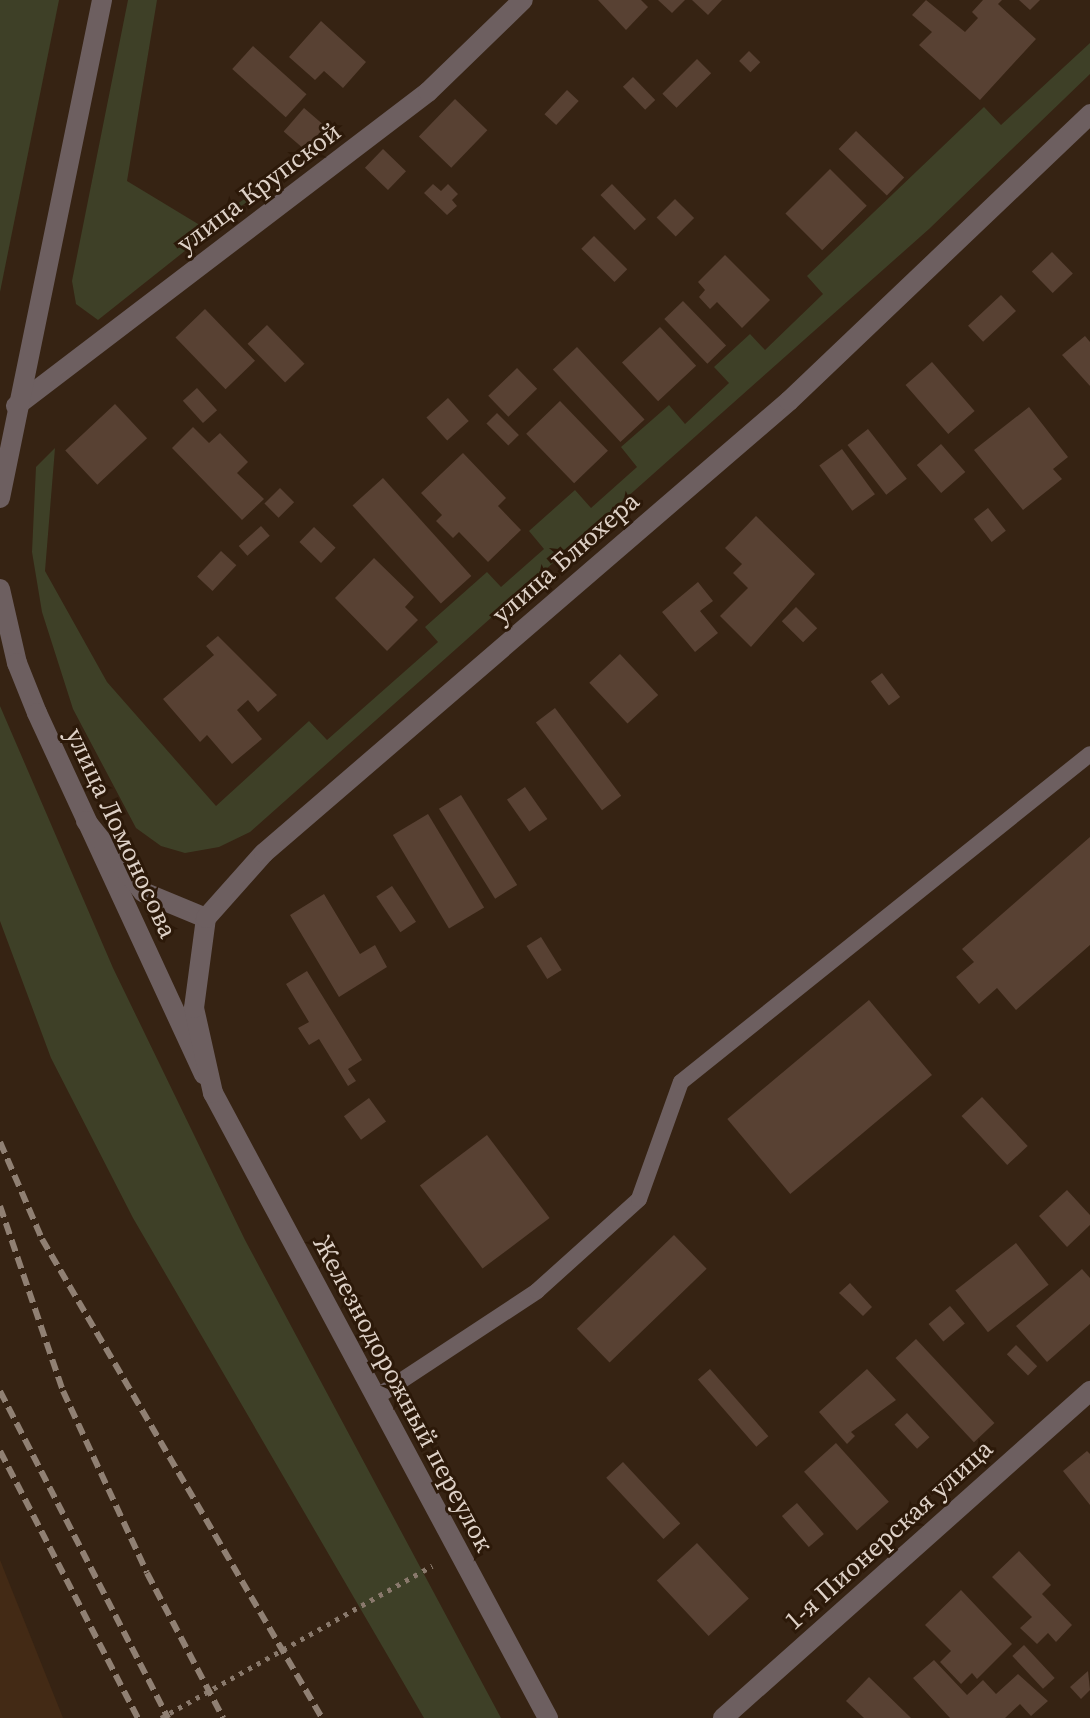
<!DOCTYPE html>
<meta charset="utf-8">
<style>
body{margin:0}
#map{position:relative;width:1090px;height:1718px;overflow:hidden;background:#362313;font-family:"Source Serif 4",serif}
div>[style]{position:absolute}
.built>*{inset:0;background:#432a15}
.green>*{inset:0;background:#3e4027}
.building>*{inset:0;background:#584133;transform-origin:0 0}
.path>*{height:5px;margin-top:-2.5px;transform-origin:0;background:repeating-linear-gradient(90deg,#89796c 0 4px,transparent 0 10px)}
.service>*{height:16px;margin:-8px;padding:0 8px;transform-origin:8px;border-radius:8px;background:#6d5f60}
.minor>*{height:20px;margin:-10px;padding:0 10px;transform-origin:10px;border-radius:10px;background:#6d5f60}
.tertiary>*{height:20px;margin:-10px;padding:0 10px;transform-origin:10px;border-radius:10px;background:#6d5f60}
.rail>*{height:6px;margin-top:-3px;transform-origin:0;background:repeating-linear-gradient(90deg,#908073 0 12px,transparent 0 18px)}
span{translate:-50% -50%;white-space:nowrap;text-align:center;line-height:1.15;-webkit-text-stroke:6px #2c1909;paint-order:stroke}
.street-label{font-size:26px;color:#ded1c7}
</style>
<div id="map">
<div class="built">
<div style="clip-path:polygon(0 1560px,63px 1718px,0 1718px)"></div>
</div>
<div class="green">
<div style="clip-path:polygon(0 0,59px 0,0 292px)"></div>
<div style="clip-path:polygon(128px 0,157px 0,127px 181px,203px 227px,283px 173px,98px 320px,76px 304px,72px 281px)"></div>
<div style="clip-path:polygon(1090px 43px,1090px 74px,929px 229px,250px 832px,219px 847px,185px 853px,161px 846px,136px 828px,73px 709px,42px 612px,32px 552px,36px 467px,55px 448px,45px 571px,107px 682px,216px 806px,309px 721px,327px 740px,438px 642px,425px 627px,487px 572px,501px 587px,544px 549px,529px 531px,575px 490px,591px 508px,637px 467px,621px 447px,669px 405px,685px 424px,729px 383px,714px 367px,750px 334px,765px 350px,823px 294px,807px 276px,984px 107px,1001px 125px)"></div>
<div style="clip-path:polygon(0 706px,113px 968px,245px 1240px,501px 1718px,424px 1718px,133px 1218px,51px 1058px,0 921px)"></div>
</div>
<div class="building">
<div style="clip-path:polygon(598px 0,641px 0,648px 7px,626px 30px)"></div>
<div style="clip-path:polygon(658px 0,685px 0,672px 13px)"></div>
<div style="clip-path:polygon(692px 0,722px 0,708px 15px)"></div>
<div style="clip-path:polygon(926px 0,965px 32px,978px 18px,972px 12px,983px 0,1002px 0,998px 4px,1036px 39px,980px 100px,919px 45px,932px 32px,912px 15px)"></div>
<div style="clip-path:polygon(1019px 0,1040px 0,1030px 10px)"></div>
<div style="clip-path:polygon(321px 21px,366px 62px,343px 88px,324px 71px,315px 80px,289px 57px)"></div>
<div style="left:253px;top:46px;width:72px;height:31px;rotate:42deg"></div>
<div style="left:749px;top:51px;width:16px;height:14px;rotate:45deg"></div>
<div style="left:697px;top:59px;width:20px;height:49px;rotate:45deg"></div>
<div style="left:633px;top:77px;width:32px;height:14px;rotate:46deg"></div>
<div style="left:567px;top:90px;width:16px;height:33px;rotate:43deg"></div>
<div style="left:455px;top:99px;width:45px;height:52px;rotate:44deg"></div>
<div style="left:304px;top:108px;width:28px;height:31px;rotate:41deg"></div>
<div style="left:856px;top:131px;width:67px;height:25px;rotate:44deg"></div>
<div style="left:383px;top:149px;width:32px;height:26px;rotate:44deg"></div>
<div style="left:830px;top:169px;width:52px;height:63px;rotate:45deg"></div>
<div style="clip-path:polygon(433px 184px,441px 191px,448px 184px,458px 194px,452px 200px,457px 206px,447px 215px,424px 193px)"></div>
<div style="left:612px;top:184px;width:49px;height:16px;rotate:46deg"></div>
<div style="left:675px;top:199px;width:27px;height:26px;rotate:45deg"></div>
<div style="left:594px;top:236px;width:47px;height:18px;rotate:45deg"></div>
<div style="left:1052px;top:252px;width:30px;height:28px;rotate:46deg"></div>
<div style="clip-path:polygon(725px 255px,770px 300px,742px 328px,717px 302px,710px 309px,699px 297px,705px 290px,698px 282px)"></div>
<div style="left:1001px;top:295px;width:22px;height:45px;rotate:47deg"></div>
<div style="left:683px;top:301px;width:62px;height:26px;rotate:46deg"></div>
<div style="left:205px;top:309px;width:72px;height:41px;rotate:46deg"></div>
<div style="left:267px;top:325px;width:54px;height:27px;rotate:46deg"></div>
<div style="left:660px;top:327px;width:53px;height:52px;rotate:47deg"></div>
<div style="clip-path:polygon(1085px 336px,1090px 342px,1090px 386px,1062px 355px)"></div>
<div style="left:577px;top:347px;width:99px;height:33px;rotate:47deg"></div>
<div style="left:932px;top:362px;width:65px;height:35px;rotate:49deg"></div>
<div style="left:517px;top:368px;width:29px;height:40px;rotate:46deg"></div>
<div style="left:197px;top:388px;width:30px;height:19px;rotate:48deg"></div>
<div style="left:448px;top:398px;width:31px;height:29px;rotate:48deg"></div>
<div style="left:560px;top:401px;width:69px;height:47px;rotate:46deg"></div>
<div style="left:115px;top:404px;width:47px;height:68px;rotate:47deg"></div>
<div style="clip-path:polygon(1029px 407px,1068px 457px,1053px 469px,1062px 479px,1023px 510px,974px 450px)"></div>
<div style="left:497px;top:413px;width:31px;height:15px;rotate:45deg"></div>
<div style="clip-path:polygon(193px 427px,209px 443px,220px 433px,248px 462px,237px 473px,264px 499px,242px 520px,172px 448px)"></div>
<div style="left:868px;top:429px;width:63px;height:26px;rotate:52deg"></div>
<div style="left:941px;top:444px;width:37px;height:32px;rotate:49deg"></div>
<div style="left:842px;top:449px;width:56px;height:28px;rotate:54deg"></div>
<div style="clip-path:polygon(463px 453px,506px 498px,498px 506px,521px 530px,488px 562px,459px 532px,453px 538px,436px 521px,442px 515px,421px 493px)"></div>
<div style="left:383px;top:478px;width:132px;height:41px;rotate:48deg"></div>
<div style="left:280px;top:488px;width:20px;height:22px;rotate:45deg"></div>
<div style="left:988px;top:508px;width:29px;height:18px;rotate:52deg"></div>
<div style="clip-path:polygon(756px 516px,815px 574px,751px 647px,720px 616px,748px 588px,733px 573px,742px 564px,725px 548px)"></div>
<div style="left:261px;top:526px;width:13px;height:30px;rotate:48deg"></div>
<div style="left:314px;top:527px;width:30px;height:21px;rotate:44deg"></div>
<div style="left:221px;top:551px;width:21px;height:35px;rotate:43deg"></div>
<div style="clip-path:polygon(374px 558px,414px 597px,405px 607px,418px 620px,387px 651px,335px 598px)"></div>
<div style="clip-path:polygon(698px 582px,713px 601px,700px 611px,718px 633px,695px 652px,662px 612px)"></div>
<div style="left:796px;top:607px;width:30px;height:20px;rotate:45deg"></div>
<div style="clip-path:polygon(218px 636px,277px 695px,258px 712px,248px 700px,237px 710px,262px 739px,232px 764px,207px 735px,200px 742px,163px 699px,214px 655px,206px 646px)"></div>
<div style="left:620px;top:654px;width:56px;height:42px;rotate:47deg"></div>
<div style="left:882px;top:673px;width:30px;height:14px;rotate:53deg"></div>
<div style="left:555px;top:708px;width:110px;height:24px;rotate:53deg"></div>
<div style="left:525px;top:787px;width:39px;height:22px;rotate:55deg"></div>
<div style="left:461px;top:795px;width:106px;height:26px;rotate:58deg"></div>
<div style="left:428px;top:814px;width:109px;height:41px;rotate:59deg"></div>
<div style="clip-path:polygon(1090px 837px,1090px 945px,1016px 1010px,997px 988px,979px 1004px,956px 977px,974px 962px,962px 949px)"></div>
<div style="left:392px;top:886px;width:43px;height:19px;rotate:56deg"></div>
<div style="clip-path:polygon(324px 894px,360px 954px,375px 945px,387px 967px,339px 997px,290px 915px)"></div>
<div style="left:541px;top:937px;width:39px;height:17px;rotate:58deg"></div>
<div style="clip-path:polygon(307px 971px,362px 1060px,348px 1069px,356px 1081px,348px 1086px,319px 1039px,309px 1045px,298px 1028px,309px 1022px,286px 984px)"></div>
<div style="left:869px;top:1000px;width:98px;height:185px;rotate:50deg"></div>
<div style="left:982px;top:1097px;width:67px;height:28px;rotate:47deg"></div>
<div style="left:369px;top:1098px;width:29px;height:31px;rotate:54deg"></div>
<div style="left:487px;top:1135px;width:104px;height:84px;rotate:53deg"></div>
<div style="clip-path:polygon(1067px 1190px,1090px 1215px,1090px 1225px,1067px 1247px,1039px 1216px)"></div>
<div style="left:674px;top:1235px;width:47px;height:135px;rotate:46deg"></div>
<div style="left:1016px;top:1243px;width:53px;height:77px;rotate:52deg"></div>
<div style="clip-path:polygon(1082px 1269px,1090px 1278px,1090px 1324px,1047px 1362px,1016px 1326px)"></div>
<div style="clip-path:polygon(850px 1283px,872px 1307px,863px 1316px,839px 1293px)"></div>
<div style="left:950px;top:1306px;width:23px;height:28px;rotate:50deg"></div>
<div style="left:916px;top:1339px;width:115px;height:28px;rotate:47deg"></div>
<div style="left:1016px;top:1345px;width:30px;height:13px;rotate:45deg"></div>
<div style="left:710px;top:1369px;width:89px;height:16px;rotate:49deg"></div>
<div style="clip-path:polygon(867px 1369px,896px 1400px,851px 1432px,855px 1436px,847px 1444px,819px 1412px)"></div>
<div style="left:907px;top:1413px;width:33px;height:17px;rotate:47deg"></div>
<div style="left:836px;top:1443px;width:79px;height:43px;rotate:48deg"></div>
<div style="clip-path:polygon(1087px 1451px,1090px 1454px,1090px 1505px,1063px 1471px)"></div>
<div style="left:623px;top:1462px;width:84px;height:23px;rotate:47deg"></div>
<div style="left:797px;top:1503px;width:41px;height:20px;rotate:49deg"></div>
<div style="left:697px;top:1543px;width:76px;height:55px;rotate:47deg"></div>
<div style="clip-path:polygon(1019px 1551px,1051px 1585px,1042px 1594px,1072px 1625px,1056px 1642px,1048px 1633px,1037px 1644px,1020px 1628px,1032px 1617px,992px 1577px)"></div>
<div style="clip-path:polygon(961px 1590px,1012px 1644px,977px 1679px,972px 1673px,961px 1684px,940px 1662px,951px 1651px,925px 1625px)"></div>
<div style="left:1024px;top:1645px;width:45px;height:16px;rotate:47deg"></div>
<div style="clip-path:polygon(934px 1660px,967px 1695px,983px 1680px,996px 1694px,1018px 1674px,1048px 1701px,1031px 1716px,1020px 1704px,1005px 1718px,950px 1718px,913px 1678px)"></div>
<div style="clip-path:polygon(1088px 1671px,1090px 1690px,1081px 1699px,1070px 1687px)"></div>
<div style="clip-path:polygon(869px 1677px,911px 1718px,864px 1718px,846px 1701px)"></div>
</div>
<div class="path">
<div style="left:161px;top:1718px;width:311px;rotate:-29.3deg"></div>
</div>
<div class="service">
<div style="left:375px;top:1398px;width:194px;rotate:-33.4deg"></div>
<div style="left:537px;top:1291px;width:137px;rotate:-42deg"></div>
<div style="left:639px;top:1199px;width:124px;rotate:-70.3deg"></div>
<div style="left:681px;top:1082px;width:524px;rotate:-38.73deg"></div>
</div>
<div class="minor">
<div style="left:16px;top:406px;width:518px;rotate:-37.31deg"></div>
<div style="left:428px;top:92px;width:132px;rotate:-44.1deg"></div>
<div style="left:0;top:498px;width:508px;rotate:-78.42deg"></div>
<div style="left:0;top:589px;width:76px;rotate:77.1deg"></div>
<div style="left:17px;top:663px;width:54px;rotate:68.2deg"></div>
<div style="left:37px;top:713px;width:398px;rotate:65.2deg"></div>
<div style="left:723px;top:1718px;width:492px;rotate:-41.7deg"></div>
</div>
<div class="tertiary">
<div style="left:86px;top:821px;width:91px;rotate:51.2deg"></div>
<div style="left:143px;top:892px;width:68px;rotate:22.4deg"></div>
<div style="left:548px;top:1718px;width:709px;rotate:-118.19deg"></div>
<div style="left:213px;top:1093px;width:87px;rotate:-102.6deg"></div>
<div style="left:194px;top:1008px;width:91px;rotate:-82.4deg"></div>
<div style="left:206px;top:918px;width:87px;rotate:-48.3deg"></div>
<div style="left:264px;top:853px;width:693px;rotate:-40.73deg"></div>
<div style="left:789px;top:401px;width:416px;rotate:-43.6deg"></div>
</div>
<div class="rail">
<div style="left:0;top:1142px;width:106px;rotate:66.6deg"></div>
<div style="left:42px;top:1239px;width:555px;rotate:59.69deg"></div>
<div style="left:0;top:1206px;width:195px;rotate:71.2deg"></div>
<div style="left:63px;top:1391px;width:200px;rotate:65.2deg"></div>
<div style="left:147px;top:1573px;width:164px;rotate:62.3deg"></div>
<div style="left:0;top:1391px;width:368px;rotate:62.8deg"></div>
<div style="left:0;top:1451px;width:301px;rotate:62.7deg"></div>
</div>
<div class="street-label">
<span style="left:259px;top:188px;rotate:-37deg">улица Крупской</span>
<span style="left:566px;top:558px;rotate:-41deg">улица Блюхера</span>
<span style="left:121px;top:833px;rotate:65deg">улица Ломоносова</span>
<span style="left:403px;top:1394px;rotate:62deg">Железнодорожный переулок</span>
<span style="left:889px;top:1535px;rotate:-42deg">1-я Пионерская улица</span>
</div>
</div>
